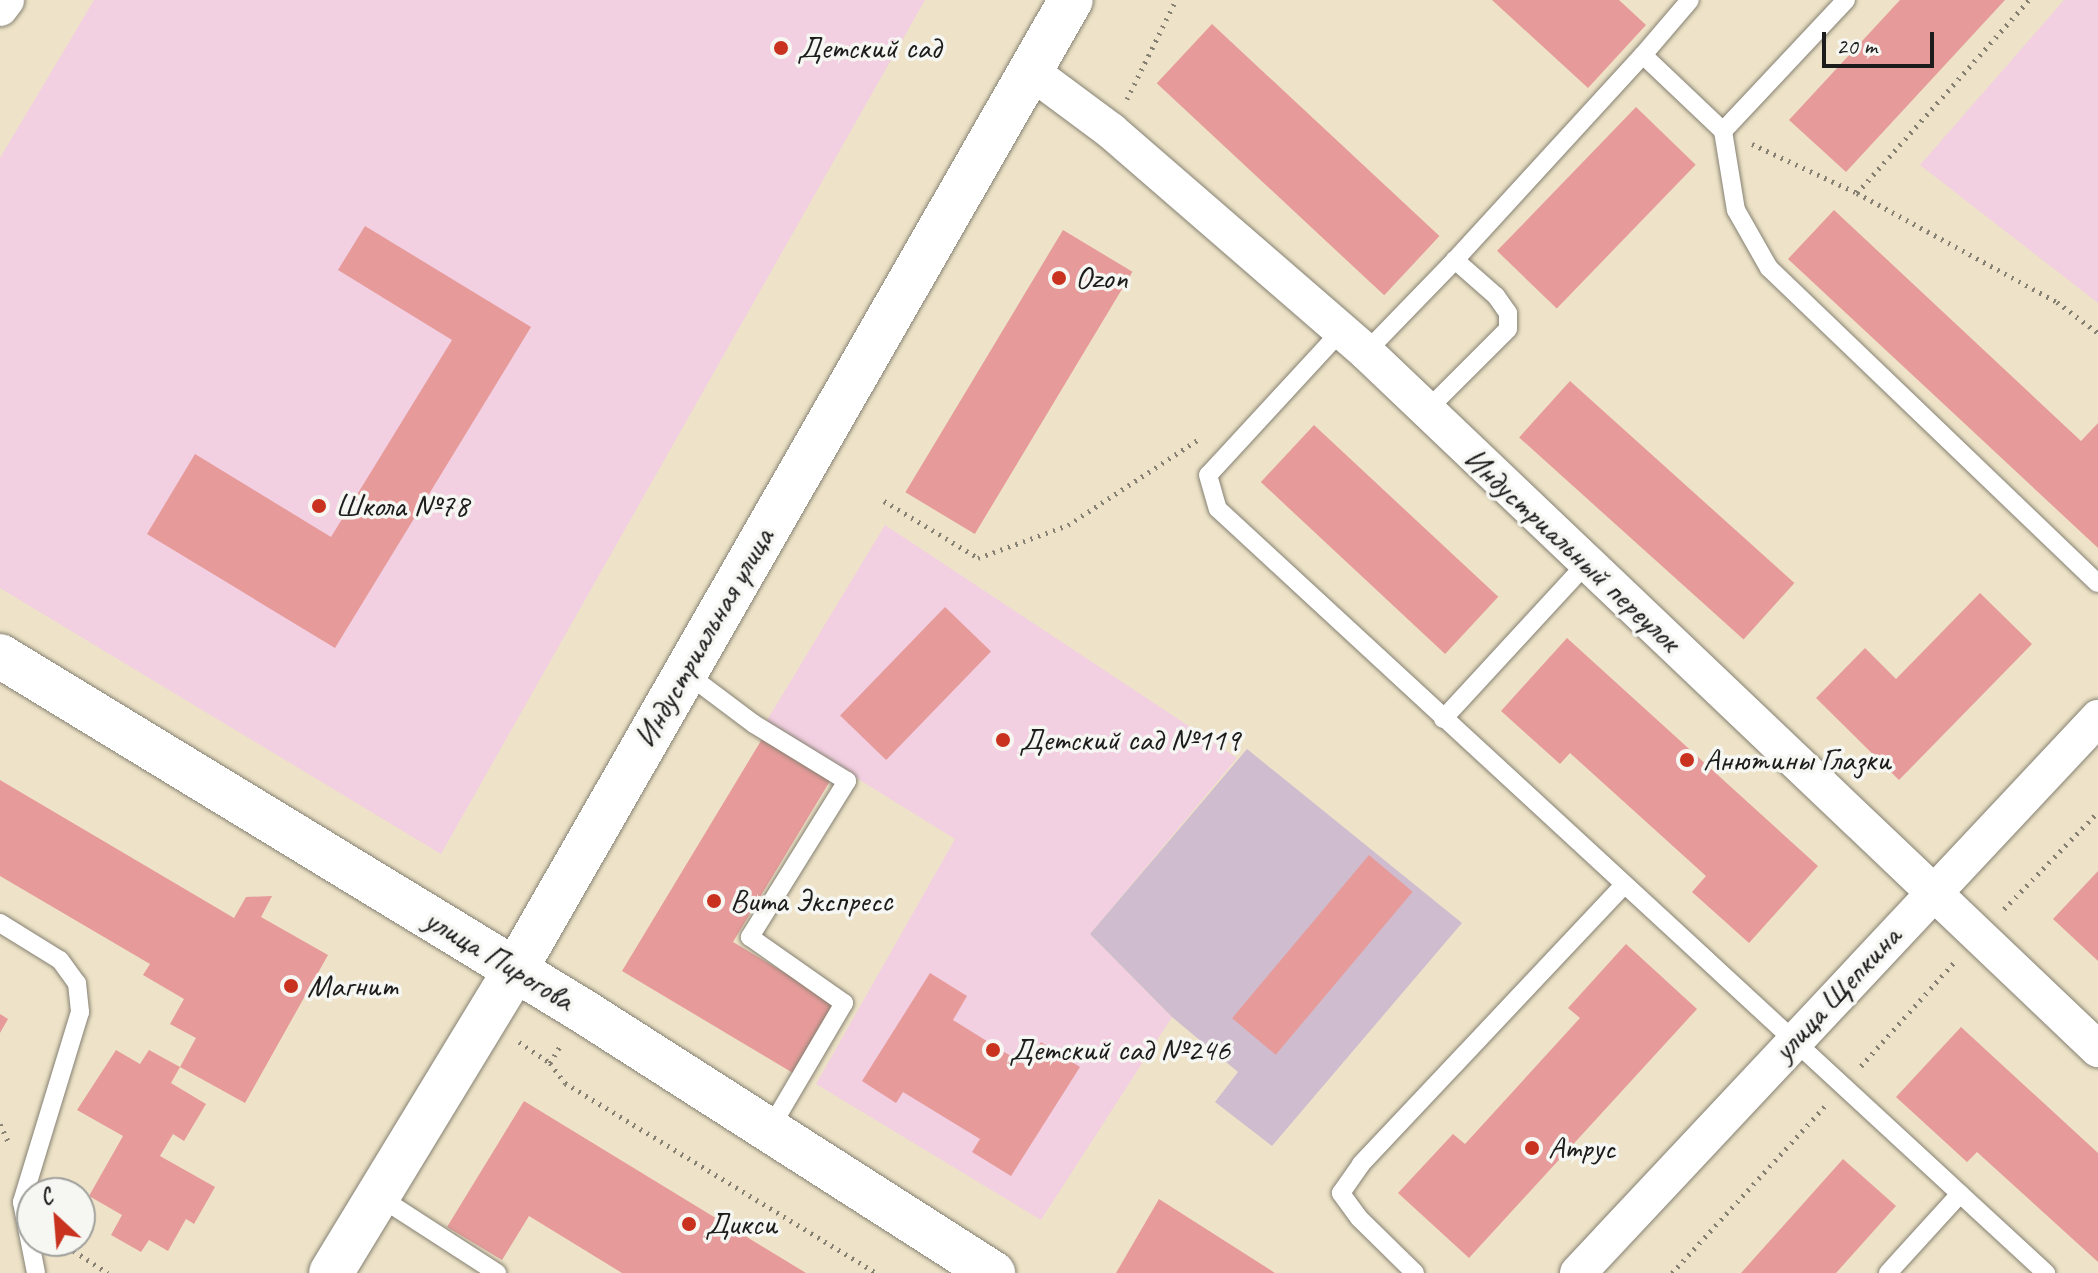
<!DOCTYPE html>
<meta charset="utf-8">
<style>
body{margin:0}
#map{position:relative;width:2098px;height:1273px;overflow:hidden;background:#eee3c8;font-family:Caveat,sans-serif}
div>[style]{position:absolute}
.built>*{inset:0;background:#f2cfe1}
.industrial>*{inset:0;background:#cfbdcf}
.building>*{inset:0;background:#e69b9a;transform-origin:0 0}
.path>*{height:5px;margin-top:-2.5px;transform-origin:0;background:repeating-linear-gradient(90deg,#858072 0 2px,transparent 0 8px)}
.roads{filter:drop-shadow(0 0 2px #858072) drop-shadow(0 0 2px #858072)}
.service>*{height:18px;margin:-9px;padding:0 9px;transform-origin:9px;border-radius:9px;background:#fff}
.minor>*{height:36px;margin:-18px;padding:0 18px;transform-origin:18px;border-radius:18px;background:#fff}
.tertiary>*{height:44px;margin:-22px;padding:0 22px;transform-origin:22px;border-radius:22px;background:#fff}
.dots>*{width:22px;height:22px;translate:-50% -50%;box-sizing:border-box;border:4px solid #f6f6f2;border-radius:50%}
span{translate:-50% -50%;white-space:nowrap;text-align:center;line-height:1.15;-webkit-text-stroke:7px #f6f6f2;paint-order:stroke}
.poi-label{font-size:32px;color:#1c1c1c}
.left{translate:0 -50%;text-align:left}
.street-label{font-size:32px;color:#1c1c1c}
.north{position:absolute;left:16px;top:1177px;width:80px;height:80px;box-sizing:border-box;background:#f6f6f2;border:2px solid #9f9f9c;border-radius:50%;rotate:334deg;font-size:22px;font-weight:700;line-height:32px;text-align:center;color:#1c1c1c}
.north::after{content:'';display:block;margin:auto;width:28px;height:36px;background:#c8321e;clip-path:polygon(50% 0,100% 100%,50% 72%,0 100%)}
.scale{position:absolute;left:1822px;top:32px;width:112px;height:36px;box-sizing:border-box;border:4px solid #1c1c1c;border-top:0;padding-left:10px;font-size:24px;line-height:28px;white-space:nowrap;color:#1c1c1c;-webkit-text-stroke:6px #f6f6f2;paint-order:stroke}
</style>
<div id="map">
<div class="built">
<div style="clip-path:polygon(94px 0,925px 0,441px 854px,0 588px,0 158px)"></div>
<div style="clip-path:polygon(2064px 0,2098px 0,2098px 303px,1920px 165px)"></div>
<div style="clip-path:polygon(885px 525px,1237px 758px,1090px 934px,1172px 1017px,1041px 1220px,816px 1084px,955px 839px,766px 722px)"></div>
</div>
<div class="industrial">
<div style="clip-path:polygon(1247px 749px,1462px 923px,1272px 1146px,1215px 1102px,1238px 1072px,1172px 1017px,1090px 934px)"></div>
</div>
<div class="building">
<div style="clip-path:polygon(1492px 0,1619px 0,1646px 25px,1588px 88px)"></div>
<div style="clip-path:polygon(1900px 0,2005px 0,1846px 172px,1789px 120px)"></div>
<div style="left:1212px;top:24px;width:311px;height:81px;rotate:43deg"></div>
<div style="left:1636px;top:107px;width:83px;height:200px;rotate:44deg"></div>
<div style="clip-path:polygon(1834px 210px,2081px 441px,2098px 423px,2098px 548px,1788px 259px)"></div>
<div style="clip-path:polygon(365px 226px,531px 327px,335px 648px,147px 534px,195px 454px,331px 537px,452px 340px,338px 270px)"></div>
<div style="left:1063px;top:230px;width:81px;height:306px;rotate:31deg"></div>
<div style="left:1570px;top:381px;width:302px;height:76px;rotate:42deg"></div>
<div style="left:1314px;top:425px;width:252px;height:78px;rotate:43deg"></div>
<div style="clip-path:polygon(1980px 593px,2032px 644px,1899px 780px,1816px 698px,1865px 648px,1896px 679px)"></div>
<div style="left:945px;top:607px;width:64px;height:151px;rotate:44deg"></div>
<div style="clip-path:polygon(1567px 638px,1818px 866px,1749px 943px,1692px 892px,1706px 876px,1570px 753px,1560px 764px,1501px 711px)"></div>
<div style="clip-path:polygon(762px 739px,830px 781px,733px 942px,835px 1003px,793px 1073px,622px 971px)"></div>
<div style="clip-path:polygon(0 780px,234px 918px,246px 897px,272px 896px,261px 917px,328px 955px,245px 1103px,180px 1067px,196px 1038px,170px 1024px,184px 999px,143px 975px,150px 964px,0 876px)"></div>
<div style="left:1369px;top:855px;width:57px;height:213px;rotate:40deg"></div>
<div style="clip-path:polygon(2098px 871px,2098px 961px,2053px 919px)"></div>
<div style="clip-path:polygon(1626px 944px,1697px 1009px,1469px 1258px,1398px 1193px,1453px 1134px,1465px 1144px,1580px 1018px,1568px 1008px)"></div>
<div style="clip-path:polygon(930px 973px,967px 996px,953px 1020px,1027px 1066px,1041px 1042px,1080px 1067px,1011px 1176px,972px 1152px,980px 1139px,903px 1092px,896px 1103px,862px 1081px)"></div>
<div style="clip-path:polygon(0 1014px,8px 1019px,0 1033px)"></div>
<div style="clip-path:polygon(1961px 1027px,2098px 1153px,2098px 1262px,1977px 1152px,1967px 1162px,1896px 1097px)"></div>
<div style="clip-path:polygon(116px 1050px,140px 1064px,149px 1050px,180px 1067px,171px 1083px,206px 1104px,184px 1141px,173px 1134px,160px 1156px,215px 1187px,194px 1224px,186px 1219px,168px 1251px,149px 1240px,141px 1252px,111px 1235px,122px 1215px,89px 1196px,123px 1136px,77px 1110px)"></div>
<div style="clip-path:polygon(524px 1101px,806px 1273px,622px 1273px,529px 1216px,502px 1260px,447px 1227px)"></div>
<div style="clip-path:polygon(1843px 1159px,1896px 1206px,1836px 1273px,1741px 1273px)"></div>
<div style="clip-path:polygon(1159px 1199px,1275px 1273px,1116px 1273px)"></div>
</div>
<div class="path">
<div style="left:1127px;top:99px;width:110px;rotate:-63.7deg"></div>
<div style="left:1752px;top:144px;width:116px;rotate:25deg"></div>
<div style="left:1857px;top:193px;width:228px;rotate:28.6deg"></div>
<div style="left:2057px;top:302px;width:51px;rotate:37.1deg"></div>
<div style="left:1857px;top:193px;width:259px;rotate:-48.3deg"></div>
<div style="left:884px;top:501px;width:110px;rotate:31.2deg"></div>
<div style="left:978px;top:558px;width:96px;rotate:-20.1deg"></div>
<div style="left:1068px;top:525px;width:157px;rotate:-33.3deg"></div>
<div style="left:2004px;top:909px;width:135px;rotate:-45.9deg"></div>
<div style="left:519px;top:1042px;width:37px;rotate:34deg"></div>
<div style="left:550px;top:1063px;width:25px;rotate:53deg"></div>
<div style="left:565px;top:1083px;width:364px;rotate:31.4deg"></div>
<div style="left:550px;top:1063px;width:23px;rotate:-59deg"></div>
<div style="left:1861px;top:1066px;width:142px;rotate:-48.1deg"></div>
<div style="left:0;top:1124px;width:23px;rotate:65deg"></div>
<div style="left:60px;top:1242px;width:57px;rotate:32.9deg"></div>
<div style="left:1672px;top:1273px;width:226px;rotate:-47.5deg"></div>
</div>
<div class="roads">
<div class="service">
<div style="left:1846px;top:0;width:180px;rotate:133.2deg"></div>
<div style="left:1723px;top:131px;width:80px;rotate:80.7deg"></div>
<div style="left:1736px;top:210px;width:67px;rotate:60.4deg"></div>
<div style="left:1769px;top:268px;width:455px;rotate:43.8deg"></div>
<div style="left:1643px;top:55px;width:72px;rotate:-49.5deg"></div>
<div style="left:1342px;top:330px;width:197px;rotate:132.7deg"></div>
<div style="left:1208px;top:475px;width:35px;rotate:74deg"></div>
<div style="left:1218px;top:509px;width:1127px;rotate:42.7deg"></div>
<div style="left:1366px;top:352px;width:128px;rotate:-45.9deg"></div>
<div style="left:1425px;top:412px;width:117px;rotate:-45deg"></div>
<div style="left:1508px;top:329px;width:16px;rotate:-90deg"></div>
<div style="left:1508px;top:313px;width:21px;rotate:-125deg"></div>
<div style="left:1496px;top:296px;width:55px;rotate:-138.7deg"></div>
<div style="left:1455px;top:260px;width:278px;rotate:-47.5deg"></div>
<div style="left:1643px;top:55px;width:110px;rotate:43.5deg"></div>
<div style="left:686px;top:673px;width:85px;rotate:36.9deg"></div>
<div style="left:754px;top:724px;width:109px;rotate:31.5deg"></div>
<div style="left:847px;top:781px;width:184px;rotate:121.9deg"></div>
<div style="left:750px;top:937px;width:115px;rotate:35.1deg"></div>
<div style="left:844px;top:1003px;width:150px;rotate:120.5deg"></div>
<div style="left:1443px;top:719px;width:211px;rotate:-47.3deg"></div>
<div style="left:0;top:923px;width:70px;rotate:31.7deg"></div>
<div style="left:60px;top:960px;width:29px;rotate:54deg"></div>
<div style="left:77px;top:983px;width:29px;rotate:84deg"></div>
<div style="left:80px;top:1012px;width:199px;rotate:107deg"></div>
<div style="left:22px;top:1202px;width:72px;rotate:78.8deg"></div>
<div style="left:378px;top:1196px;width:142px;rotate:32.9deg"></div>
<div style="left:1415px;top:1273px;width:78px;rotate:-135.5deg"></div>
<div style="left:1359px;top:1218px;width:31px;rotate:-126deg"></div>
<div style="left:1341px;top:1193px;width:35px;rotate:-55deg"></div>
<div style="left:1361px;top:1164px;width:383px;rotate:-46.7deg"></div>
<div style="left:1888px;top:1273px;width:107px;rotate:-47.7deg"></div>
</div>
<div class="minor">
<div style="left:0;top:8px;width:10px;rotate:-53deg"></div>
<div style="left:1029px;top:70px;width:102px;rotate:36.6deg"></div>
<div style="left:1111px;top:131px;width:337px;rotate:40.9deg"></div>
<div style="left:1366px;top:352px;width:1011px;rotate:43.6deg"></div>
<div style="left:1578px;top:1273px;width:761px;rotate:-46.86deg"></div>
</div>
<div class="tertiary">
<div style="left:0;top:656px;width:683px;rotate:31.34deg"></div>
<div style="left:583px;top:1011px;width:487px;rotate:32.6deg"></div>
<div style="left:331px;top:1273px;width:352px;rotate:-58.7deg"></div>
<div style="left:514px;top:972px;width:1120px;rotate:-60.19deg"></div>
</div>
</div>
<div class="dots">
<div style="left:781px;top:48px;background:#c8321e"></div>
<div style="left:1059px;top:278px;background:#c8321e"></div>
<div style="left:319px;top:506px;background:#c8321e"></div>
<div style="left:1003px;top:740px;background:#c8321e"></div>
<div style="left:1687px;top:760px;background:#c8321e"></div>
<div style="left:714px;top:901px;background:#c8321e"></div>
<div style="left:291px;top:986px;background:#c8321e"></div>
<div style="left:993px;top:1050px;background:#c8321e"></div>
<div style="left:1532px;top:1148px;background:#c8321e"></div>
<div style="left:689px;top:1224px;background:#c8321e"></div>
</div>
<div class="poi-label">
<span class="left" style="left:797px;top:48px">Детский сад</span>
<span class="left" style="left:1075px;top:278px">Ozon</span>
<span class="left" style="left:335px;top:506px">Школа №78</span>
<span class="left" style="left:1019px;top:740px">Детский сад №119</span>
<span class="left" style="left:1703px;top:760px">Анютины Глазки</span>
<span class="left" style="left:730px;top:901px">Вита Экспресс</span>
<span class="left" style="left:307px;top:986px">Магнит</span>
<span class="left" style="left:1009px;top:1050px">Детский сад №246</span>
<span class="left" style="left:1548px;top:1148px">Атрус</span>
<span class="left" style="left:705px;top:1224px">Дикси</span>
</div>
<div class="street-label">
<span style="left:1572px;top:550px;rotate:43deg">Индустриальный переулок</span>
<span style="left:704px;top:638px;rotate:-60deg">Индустриальная улица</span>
<span style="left:499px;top:960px;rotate:31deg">улица Пирогова</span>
<span style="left:1837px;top:994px;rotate:-47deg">улица Щепкина</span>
</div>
<div class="north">С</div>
<div class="scale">20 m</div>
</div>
